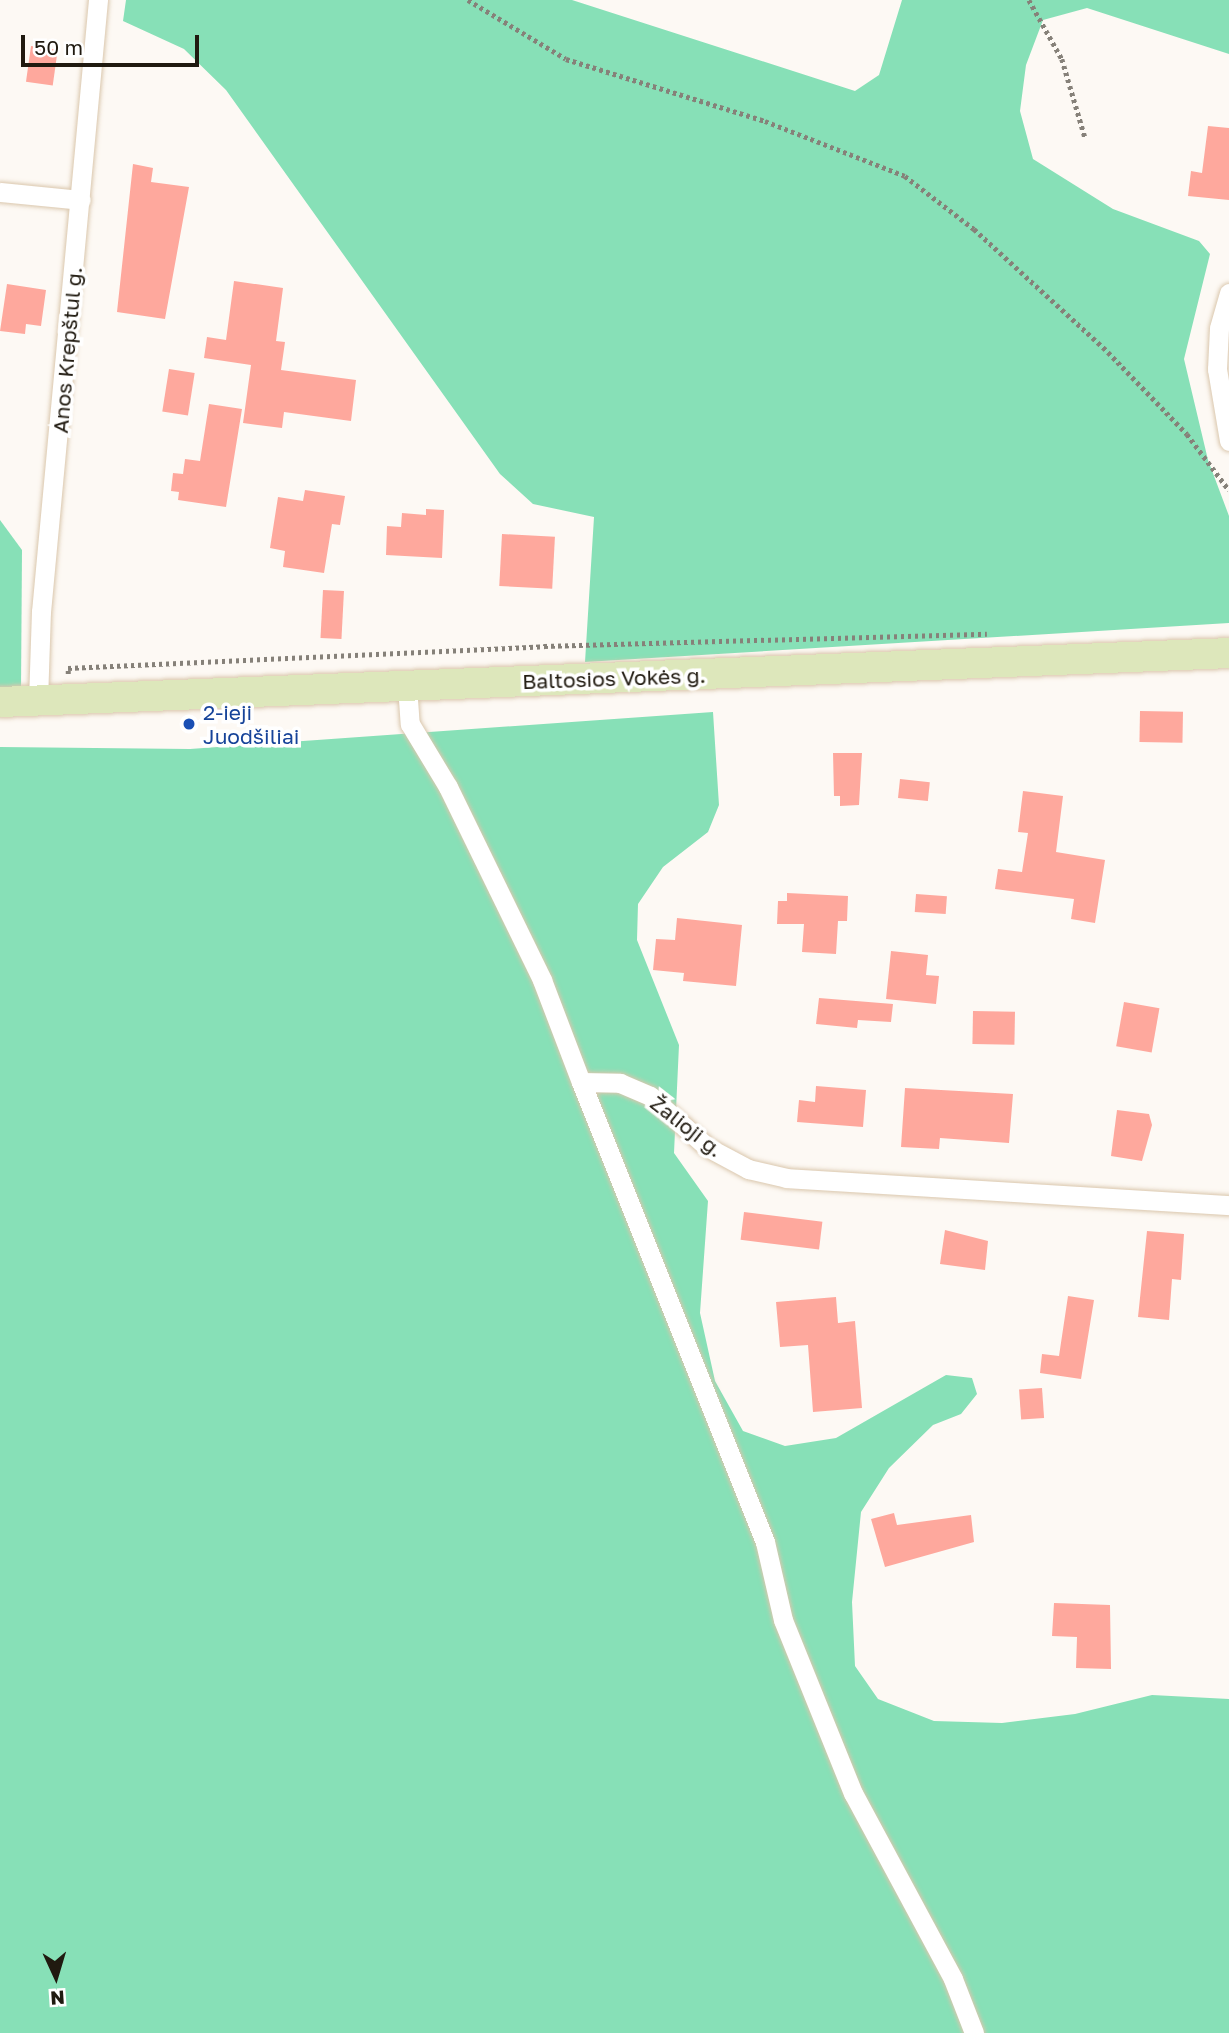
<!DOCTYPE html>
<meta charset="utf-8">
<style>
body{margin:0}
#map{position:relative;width:1229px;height:2033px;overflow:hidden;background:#fdf9f4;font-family:"Golos Text",sans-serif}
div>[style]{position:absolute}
.green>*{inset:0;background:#87e0b7}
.building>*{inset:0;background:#fea89d;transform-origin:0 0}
.path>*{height:4.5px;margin-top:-2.25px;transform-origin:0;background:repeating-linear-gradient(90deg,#868179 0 3.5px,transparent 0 7px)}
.roads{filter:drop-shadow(0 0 2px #dac7ad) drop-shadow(0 0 2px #dac7ad)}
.street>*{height:19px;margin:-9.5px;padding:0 9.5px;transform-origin:9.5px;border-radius:9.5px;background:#fff}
.primary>*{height:30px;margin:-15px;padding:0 15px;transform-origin:15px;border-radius:15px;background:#dde7bb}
.dots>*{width:19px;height:19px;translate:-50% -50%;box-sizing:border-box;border:4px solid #fff;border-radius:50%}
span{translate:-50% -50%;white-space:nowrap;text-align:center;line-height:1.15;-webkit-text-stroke:7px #fff;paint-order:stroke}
.street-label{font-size:21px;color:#201a10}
.transit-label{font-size:21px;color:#164399}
.left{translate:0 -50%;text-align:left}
.north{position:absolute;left:21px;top:1942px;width:70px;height:70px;-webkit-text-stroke:5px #fff;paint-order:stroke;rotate:176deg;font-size:19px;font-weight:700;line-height:28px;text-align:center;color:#201a10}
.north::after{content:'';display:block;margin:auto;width:24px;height:32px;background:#201a10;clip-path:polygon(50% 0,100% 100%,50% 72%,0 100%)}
.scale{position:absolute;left:21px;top:35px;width:178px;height:32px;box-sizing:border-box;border:4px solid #201a10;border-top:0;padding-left:9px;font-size:21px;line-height:24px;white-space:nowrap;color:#201a10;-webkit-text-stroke:5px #fff;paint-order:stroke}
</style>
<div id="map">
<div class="green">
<div style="clip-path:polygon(126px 0,572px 0,855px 91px,879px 75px,902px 0,1229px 0,1229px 54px,1087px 8px,1043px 20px,1026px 65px,1020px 111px,1033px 159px,1113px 209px,1199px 241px,1210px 254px,1184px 359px,1208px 460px,1229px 516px,1229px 623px,585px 662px,594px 517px,533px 504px,500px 474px,226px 90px,184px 49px,123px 21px)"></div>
<div style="clip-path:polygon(0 520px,22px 550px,21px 688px,0 689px)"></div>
<div style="clip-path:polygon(713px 712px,719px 805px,708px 832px,663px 867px,638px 904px,637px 940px,679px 1045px,674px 1153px,708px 1201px,700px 1313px,715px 1381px,743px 1431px,785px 1446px,836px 1438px,946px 1375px,972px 1378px,977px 1394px,961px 1414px,933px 1425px,889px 1468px,861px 1512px,852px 1602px,855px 1666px,878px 1699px,934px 1721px,1002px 1723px,1075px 1714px,1152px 1695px,1229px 1699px,1229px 2033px,0 2033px,0 747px,190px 749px)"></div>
</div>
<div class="building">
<div style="left:31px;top:46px;width:27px;height:36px;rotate:8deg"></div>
<div style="clip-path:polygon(1208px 126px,1229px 128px,1229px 200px,1188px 196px,1191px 171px,1202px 173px)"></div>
<div style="clip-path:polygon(133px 164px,153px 168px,151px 182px,189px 187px,165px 319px,117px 312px)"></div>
<div style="clip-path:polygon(234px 281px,283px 288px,276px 341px,285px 342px,281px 370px,356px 380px,351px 421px,284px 412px,282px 428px,243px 423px,251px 365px,204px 358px,207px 337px,226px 340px)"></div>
<div style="clip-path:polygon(7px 284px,46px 290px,41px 326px,26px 324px,25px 334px,0 331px)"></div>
<div style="left:169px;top:369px;width:26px;height:43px;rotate:9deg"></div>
<div style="clip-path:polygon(209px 404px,242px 409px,226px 507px,178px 500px,179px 492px,171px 491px,173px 473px,183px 474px,185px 459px,200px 461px)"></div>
<div style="clip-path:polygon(305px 490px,345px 496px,340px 525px,332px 524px,324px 573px,283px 567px,285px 551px,270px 548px,278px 497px,303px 501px)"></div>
<div style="clip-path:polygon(426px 509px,444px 510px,442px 558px,386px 555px,387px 526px,401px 527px,402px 513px,426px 515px)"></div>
<div style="left:502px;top:534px;width:53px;height:52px;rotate:3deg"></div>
<div style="left:323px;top:590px;width:21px;height:48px;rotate:3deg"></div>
<div style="left:1140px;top:711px;width:43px;height:31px;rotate:1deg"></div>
<div style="clip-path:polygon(833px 753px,862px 753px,859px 805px,840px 806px,840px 796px,834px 796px)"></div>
<div style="left:900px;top:779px;width:30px;height:19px;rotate:6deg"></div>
<div style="clip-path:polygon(1023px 791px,1063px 796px,1056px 852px,1105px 860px,1095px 923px,1071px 919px,1074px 899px,995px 889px,998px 869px,1022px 872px,1028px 833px,1018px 832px)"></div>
<div style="clip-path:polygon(787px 893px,848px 896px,847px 921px,838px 921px,836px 954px,802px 952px,804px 924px,777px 924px,778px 901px,787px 901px)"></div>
<div style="left:916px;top:894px;width:31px;height:18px;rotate:4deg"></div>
<div style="clip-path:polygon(677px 918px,742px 925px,736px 986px,683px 981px,684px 973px,653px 970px,656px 939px,675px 940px)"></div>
<div style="clip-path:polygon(891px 951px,928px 955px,926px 975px,939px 976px,936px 1004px,886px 999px)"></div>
<div style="clip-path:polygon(819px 998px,893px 1004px,891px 1022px,858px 1020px,857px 1028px,816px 1024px)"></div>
<div style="left:1124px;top:1002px;width:36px;height:45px;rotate:10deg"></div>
<div style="left:973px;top:1011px;width:42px;height:33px;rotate:1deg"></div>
<div style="clip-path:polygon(816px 1086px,866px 1090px,863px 1127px,797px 1122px,799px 1100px,815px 1102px)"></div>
<div style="clip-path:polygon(905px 1088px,1013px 1094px,1009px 1143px,940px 1138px,939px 1149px,901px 1147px)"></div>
<div style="clip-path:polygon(1117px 1110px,1149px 1114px,1152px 1125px,1142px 1161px,1111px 1156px)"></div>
<div style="left:744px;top:1212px;width:79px;height:28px;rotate:7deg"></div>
<div style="clip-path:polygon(945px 1230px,988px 1241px,985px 1270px,940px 1264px)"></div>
<div style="clip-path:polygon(1147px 1231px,1184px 1234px,1181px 1280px,1172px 1279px,1169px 1320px,1138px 1317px)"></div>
<div style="clip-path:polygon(1068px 1296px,1094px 1300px,1081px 1379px,1040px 1373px,1042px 1354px,1059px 1356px)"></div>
<div style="clip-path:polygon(836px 1297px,838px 1323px,855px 1321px,862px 1408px,813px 1412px,808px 1345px,780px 1347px,776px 1302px)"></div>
<div style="left:1042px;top:1388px;width:30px;height:23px;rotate:86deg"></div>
<div style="clip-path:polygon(894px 1513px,897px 1525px,971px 1515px,974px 1542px,885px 1567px,871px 1519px)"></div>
<div style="clip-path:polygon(1054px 1603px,1110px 1605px,1111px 1669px,1076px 1668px,1077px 1637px,1052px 1636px)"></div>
</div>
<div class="path">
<div style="left:468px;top:0;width:114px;rotate:31deg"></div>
<div style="left:566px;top:59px;width:208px;rotate:17.3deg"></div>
<div style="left:765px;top:121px;width:150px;rotate:21.4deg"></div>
<div style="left:905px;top:176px;width:87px;rotate:37.5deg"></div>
<div style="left:974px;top:229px;width:182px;rotate:42.5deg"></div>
<div style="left:1108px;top:352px;width:114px;rotate:46.1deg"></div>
<div style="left:1187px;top:434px;width:70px;rotate:53.1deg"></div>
<div style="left:1029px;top:0;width:68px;rotate:60.8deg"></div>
<div style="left:1062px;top:59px;width:81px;rotate:73.6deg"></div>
<div style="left:68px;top:674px;width:6px;rotate:-90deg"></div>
<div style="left:68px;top:668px;width:477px;rotate:-2.6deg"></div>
<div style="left:544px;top:646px;width:443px;rotate:-1.6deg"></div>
</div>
<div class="roads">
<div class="street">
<div style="left:0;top:192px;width:81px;rotate:5.6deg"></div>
<div style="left:1229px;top:293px;width:36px;rotate:106deg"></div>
<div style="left:1219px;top:328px;width:41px;rotate:92.8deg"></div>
<div style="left:1217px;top:369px;width:73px;rotate:80.5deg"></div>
<div style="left:407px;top:685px;width:39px;rotate:86deg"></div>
<div style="left:410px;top:724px;width:74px;rotate:58.9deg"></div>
<div style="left:448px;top:787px;width:215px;rotate:64deg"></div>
<div style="left:542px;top:980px;width:109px;rotate:69.1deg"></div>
<div style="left:581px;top:1082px;width:39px;rotate:1deg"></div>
<div style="left:620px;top:1083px;width:33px;rotate:23deg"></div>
<div style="left:650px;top:1096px;width:76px;rotate:41.8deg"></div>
<div style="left:707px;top:1147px;width:47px;rotate:28.2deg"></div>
<div style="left:748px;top:1169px;width:39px;rotate:13deg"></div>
<div style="left:786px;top:1178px;width:444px;rotate:3.5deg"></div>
<div style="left:38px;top:701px;width:89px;rotate:-88.1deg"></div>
<div style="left:41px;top:612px;width:615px;rotate:-84.68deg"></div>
<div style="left:581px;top:1082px;width:495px;rotate:68.2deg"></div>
<div style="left:765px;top:1542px;width:80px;rotate:77deg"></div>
<div style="left:783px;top:1620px;width:187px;rotate:68deg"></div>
<div style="left:853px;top:1793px;width:211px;rotate:61.7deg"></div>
<div style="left:953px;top:1979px;width:58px;rotate:68.7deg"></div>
</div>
<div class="primary">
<div style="left:0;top:702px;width:1230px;rotate:-2.28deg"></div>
</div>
</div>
<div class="dots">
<div style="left:189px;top:724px;background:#1a4fb4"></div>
</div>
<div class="street-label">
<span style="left:67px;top:350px;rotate:-85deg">Anos Krepštul g.</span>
<span style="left:614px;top:678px;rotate:-2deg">Baltosios Vokės g.</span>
<span style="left:687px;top:1126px;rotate:38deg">Žalioji g.</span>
</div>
<div class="transit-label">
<span class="left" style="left:203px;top:724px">2-ieji<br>Juodšiliai</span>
</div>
<div class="north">N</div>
<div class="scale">50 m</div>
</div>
